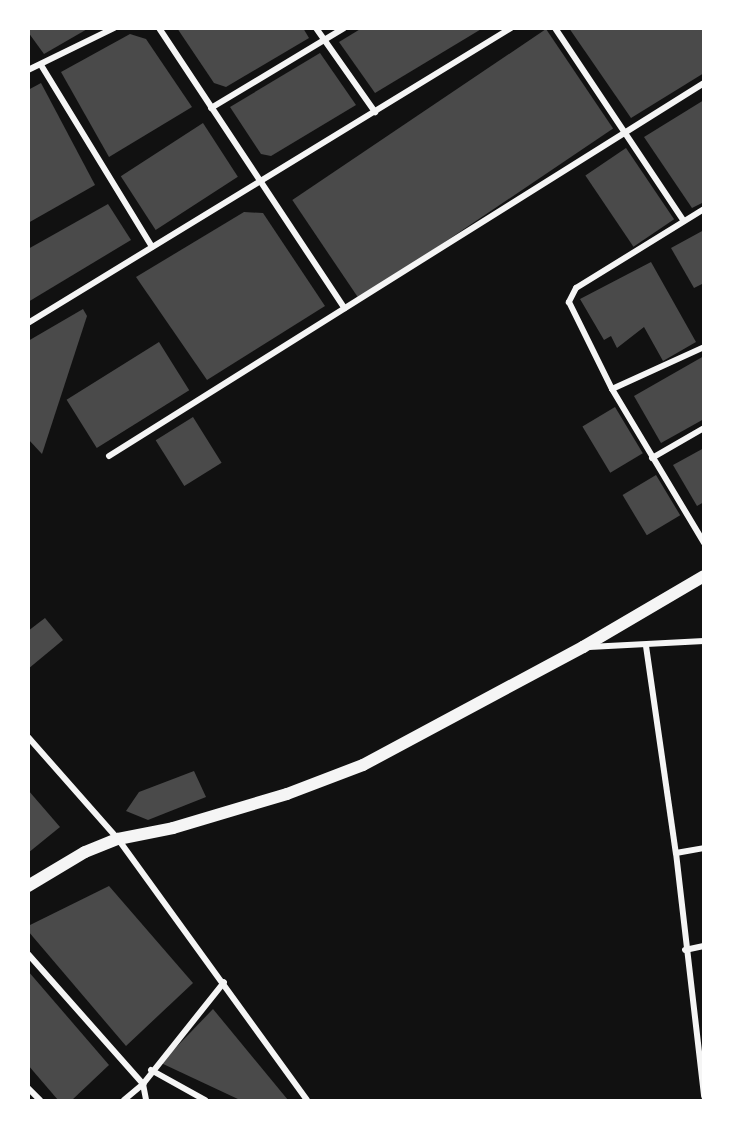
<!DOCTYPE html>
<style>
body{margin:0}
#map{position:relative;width:732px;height:1129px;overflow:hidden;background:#111;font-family:Overpass,sans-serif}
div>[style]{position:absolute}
.building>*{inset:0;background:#4a4a4a;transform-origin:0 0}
.minor>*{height:6px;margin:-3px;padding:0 3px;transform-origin:3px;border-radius:3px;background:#f5f5f5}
.secondary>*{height:12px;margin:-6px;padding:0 6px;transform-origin:6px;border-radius:6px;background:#f5f5f5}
span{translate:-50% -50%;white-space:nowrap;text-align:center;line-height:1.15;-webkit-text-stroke:6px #fff;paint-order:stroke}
.frame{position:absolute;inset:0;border:30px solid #fff;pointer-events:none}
</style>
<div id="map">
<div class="building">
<div style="clip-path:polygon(31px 28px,89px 28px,44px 54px,28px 32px)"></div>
<div style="clip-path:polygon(177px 28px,303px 28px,309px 38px,226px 87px,214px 83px)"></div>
<div style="clip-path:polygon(362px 28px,483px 28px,375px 93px,339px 42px)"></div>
<div style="clip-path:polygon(569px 28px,704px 28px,704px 73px,631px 118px)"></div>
<div style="left:546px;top:29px;width:120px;height:306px;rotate:56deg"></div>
<div style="clip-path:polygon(130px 34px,146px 39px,192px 107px,109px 157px,61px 72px)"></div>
<div style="clip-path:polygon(320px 53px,356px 105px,271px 156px,261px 154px,230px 107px)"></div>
<div style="clip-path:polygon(41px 83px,95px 185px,28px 223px,28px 90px)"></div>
<div style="clip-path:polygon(704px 100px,704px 202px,692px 208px,644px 137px)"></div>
<div style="left:203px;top:123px;width:64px;height:98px;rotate:57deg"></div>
<div style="left:626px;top:148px;width:86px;height:49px;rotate:56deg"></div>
<div style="clip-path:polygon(108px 204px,131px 240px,28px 302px,28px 249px)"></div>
<div style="clip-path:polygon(244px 212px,263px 213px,325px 306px,207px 380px,136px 277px)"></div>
<div style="clip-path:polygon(704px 230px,704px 283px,694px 288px,671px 248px)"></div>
<div style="clip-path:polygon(651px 262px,696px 342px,663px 361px,644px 327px,617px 348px,611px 336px,604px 340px,580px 299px)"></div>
<div style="clip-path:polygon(83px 309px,87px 316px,42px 454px,28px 439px,28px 341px)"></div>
<div style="left:159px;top:342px;width:57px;height:109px;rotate:58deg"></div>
<div style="clip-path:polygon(704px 356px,704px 419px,661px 443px,634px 396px)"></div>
<div style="left:615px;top:407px;width:54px;height:38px;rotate:59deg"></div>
<div style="left:193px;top:417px;width:54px;height:44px;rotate:58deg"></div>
<div style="clip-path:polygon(704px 448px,704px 502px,697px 506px,673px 465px)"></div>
<div style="left:656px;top:475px;width:47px;height:39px;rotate:59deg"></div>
<div style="clip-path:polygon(45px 618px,63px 640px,28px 669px,28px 631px)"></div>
<div style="clip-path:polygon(194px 771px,206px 797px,148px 820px,126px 811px,139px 792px)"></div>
<div style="clip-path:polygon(28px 790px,60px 827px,28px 853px)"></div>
<div style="clip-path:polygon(109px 886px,193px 983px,126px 1046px,28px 931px,28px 926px)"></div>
<div style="clip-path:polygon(28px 971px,109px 1065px,72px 1100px,58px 1100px,28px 1065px)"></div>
<div style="clip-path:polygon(213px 1009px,288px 1100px,240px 1100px,161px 1063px)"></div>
</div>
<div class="minor">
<div style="left:159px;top:28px;width:336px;rotate:56.5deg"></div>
<div style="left:316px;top:28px;width:103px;rotate:54.9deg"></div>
<div style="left:555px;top:28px;width:231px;rotate:56.3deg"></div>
<div style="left:41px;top:65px;width:213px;rotate:58.6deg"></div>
<div style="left:28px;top:70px;width:96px;rotate:-26deg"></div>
<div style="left:211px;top:108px;width:155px;rotate:-31deg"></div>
<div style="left:704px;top:209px;width:150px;rotate:148.3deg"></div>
<div style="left:576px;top:288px;width:16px;rotate:117deg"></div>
<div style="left:569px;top:302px;width:97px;rotate:63.7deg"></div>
<div style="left:612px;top:389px;width:179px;rotate:59.1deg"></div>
<div style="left:28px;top:323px;width:566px;rotate:-31.42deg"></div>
<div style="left:612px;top:389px;width:101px;rotate:-24.5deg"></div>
<div style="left:109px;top:456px;width:702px;rotate:-32.08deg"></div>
<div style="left:652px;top:458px;width:60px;rotate:-30deg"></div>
<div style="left:646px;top:646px;width:209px;rotate:81.8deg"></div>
<div style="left:676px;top:853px;width:245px;rotate:83.4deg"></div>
<div style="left:589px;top:647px;width:115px;rotate:-3deg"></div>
<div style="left:28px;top:737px;width:136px;rotate:48.6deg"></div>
<div style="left:118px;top:839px;width:322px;rotate:54.1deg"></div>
<div style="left:676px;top:853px;width:28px;rotate:-10deg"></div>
<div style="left:685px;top:950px;width:19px;rotate:-12deg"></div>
<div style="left:28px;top:954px;width:174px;rotate:48.5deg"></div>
<div style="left:143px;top:1084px;width:16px;rotate:79deg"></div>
<div style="left:151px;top:1070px;width:62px;rotate:29.1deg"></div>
<div style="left:28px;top:1088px;width:17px;rotate:45deg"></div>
<div style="left:124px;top:1100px;width:25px;rotate:-40deg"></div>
<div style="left:143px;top:1084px;width:130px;rotate:-51.5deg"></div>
</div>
<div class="secondary">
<div style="left:28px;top:886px;width:66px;rotate:-30.8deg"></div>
<div style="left:85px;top:852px;width:35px;rotate:-22deg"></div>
<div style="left:118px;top:839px;width:56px;rotate:-11.3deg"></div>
<div style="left:173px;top:828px;width:119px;rotate:-16.6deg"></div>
<div style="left:287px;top:794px;width:81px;rotate:-20.9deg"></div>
<div style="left:363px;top:765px;width:250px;rotate:-28.2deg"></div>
<div style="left:583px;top:647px;width:140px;rotate:-30.4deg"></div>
</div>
<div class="frame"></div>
</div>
